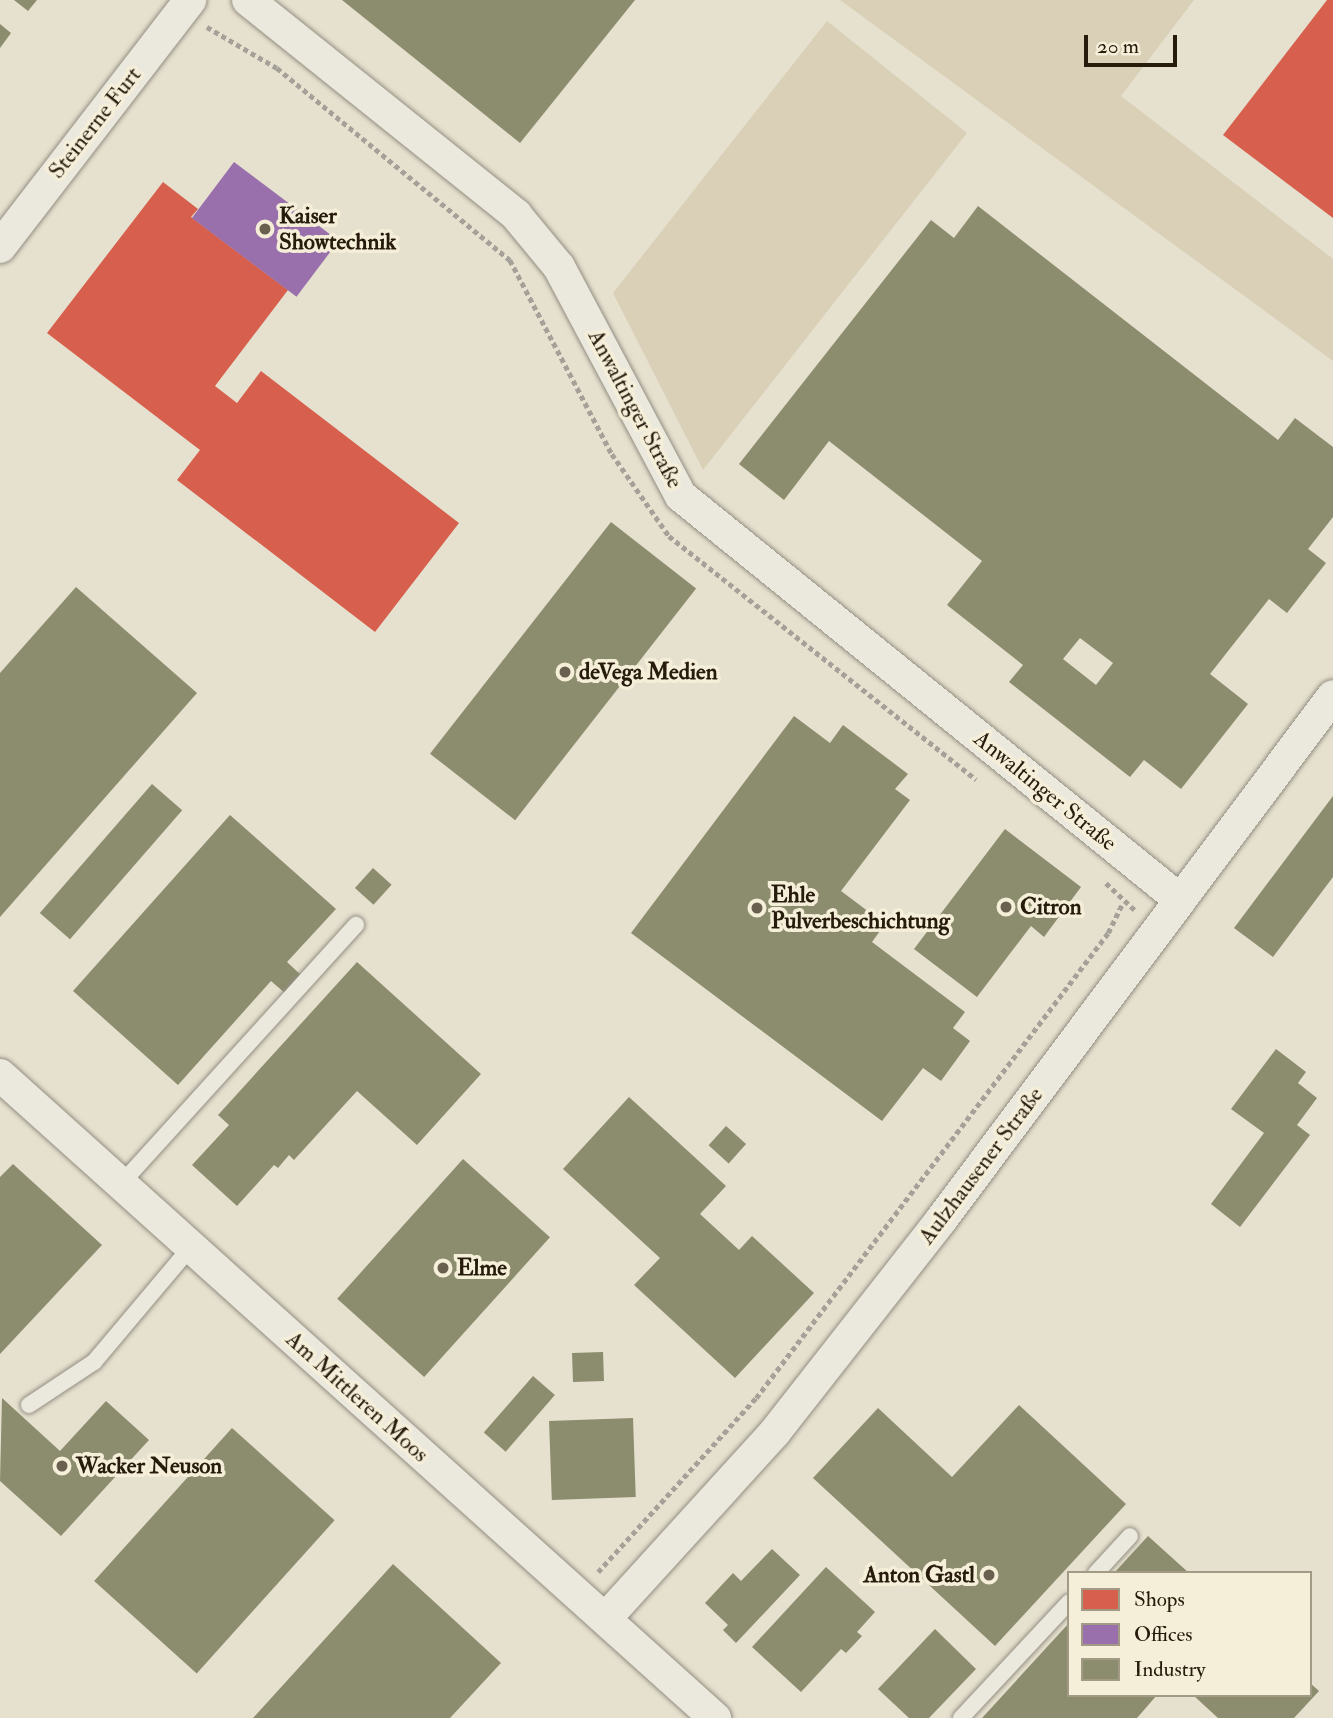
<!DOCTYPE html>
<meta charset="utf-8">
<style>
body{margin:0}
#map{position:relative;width:1333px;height:1718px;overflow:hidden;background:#e6e0ce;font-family:"IM FELL Double Pica",serif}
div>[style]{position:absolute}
.green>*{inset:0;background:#d9d0b7}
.shops>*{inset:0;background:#d6604d}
.offices>*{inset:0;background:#9970ab;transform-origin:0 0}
.industry>*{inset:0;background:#8c8c6e;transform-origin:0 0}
.path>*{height:4.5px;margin-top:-2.25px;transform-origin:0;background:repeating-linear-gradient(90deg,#a5a198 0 5px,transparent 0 8.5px)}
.roads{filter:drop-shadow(0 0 2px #938e82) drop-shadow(0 0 2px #938e82)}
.service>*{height:16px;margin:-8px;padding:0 8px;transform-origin:8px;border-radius:8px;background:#ebe8de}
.minor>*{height:32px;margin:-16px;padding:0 16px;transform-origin:16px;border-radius:16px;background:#ebe8de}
.dots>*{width:19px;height:19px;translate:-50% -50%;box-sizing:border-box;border:4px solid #f5eed8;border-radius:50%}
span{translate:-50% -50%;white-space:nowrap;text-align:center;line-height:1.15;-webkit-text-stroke:7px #f5eed8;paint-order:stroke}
.street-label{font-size:23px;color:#271b0c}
.poi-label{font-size:23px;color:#271b0c;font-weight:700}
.left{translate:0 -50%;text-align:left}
.right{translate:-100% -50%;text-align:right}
.legend{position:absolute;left:1067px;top:1571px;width:245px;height:126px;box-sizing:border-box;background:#f5eed8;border:2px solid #a39a86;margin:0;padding:9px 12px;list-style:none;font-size:21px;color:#271b0c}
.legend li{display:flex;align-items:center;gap:14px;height:35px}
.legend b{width:35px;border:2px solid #a39a86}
.scale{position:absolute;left:1084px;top:35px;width:93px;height:32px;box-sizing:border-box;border:4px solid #271b0c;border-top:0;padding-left:9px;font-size:21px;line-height:24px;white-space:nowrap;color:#271b0c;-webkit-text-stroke:5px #f5eed8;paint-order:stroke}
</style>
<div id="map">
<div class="green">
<div style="clip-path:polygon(840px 0,1194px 0,1121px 96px,1333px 259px,1333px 361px)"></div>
<div style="clip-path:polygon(827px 21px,967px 133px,703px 470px,613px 293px)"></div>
</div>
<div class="shops">
<div style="clip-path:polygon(1327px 0,1333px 0,1333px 218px,1223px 135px)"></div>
<div style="clip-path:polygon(163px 182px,198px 209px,191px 217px,288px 290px,215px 386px,237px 403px,261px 371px,459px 523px,375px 632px,177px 480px,200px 450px,47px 333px)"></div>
</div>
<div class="offices">
<div style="left:234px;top:162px;width:131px;height:70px;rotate:37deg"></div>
</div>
<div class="industry">
<div style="clip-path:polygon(14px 0,37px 0,28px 11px)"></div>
<div style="clip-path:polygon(342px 0,635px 0,520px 143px)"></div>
<div style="clip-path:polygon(0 24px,11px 33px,0 48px)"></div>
<div style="clip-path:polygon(evenodd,978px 206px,1278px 440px,1295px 418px,1333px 447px,1333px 517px,1308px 549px,1326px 563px,1287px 613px,1269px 599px,1210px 674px,1248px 704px,1181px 789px,1144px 760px,1130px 777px,1009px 682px,1023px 665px,947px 605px,982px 561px,829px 441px,784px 500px,739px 464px,931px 220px,954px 238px,978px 206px,1080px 638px,1113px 663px,1096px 685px,1063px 659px,1080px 638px)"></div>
<div style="left:611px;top:522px;width:108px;height:294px;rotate:38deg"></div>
<div style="clip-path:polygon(76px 587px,197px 693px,0 917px,0 673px)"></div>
<div style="clip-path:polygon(794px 716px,830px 743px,843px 725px,908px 774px,895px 789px,910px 800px,841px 891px,885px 924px,872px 942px,965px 1012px,953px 1028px,970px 1041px,941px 1081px,923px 1068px,882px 1121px,631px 933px)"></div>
<div style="left:152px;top:784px;width:40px;height:171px;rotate:41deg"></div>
<div style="clip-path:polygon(1333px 796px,1333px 877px,1273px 957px,1234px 928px)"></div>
<div style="clip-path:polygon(230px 815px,336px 909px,287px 962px,302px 976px,286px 994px,271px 981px,178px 1085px,73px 991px)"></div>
<div style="clip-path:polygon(1005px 829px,1081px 887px,1044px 937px,1031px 926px,977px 997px,914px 949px)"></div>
<div style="left:373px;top:868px;width:25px;height:27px;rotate:42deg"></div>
<div style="clip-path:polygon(357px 962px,481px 1074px,417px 1145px,357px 1091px,294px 1160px,289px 1155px,278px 1168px,274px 1165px,237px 1206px,192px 1165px,229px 1125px,218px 1115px)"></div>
<div style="clip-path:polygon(1276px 1049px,1306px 1072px,1298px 1083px,1317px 1098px,1297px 1125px,1310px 1135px,1240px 1227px,1211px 1204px,1264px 1133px,1231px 1109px)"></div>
<div style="clip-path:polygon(629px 1097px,726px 1186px,700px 1214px,739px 1250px,752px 1236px,814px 1293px,735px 1378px,634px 1285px,660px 1258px,563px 1169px)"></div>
<div style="left:726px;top:1126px;width:27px;height:26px;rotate:42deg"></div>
<div style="left:463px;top:1159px;width:117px;height:188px;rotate:42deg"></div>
<div style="clip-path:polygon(13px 1164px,102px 1245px,0 1354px,0 1177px)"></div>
<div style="left:603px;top:1352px;width:29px;height:31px;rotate:88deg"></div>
<div style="left:533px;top:1376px;width:29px;height:75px;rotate:41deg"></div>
<div style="clip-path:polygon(2px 1398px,60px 1451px,106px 1401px,149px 1440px,61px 1536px,0 1481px)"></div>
<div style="clip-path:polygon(1019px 1405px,1126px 1504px,995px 1646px,813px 1478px,878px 1408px,952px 1477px)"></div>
<div style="left:633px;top:1418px;width:79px;height:84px;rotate:88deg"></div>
<div style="left:232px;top:1428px;width:138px;height:206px;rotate:42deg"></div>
<div style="clip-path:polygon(1148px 1536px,1189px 1573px,1114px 1573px)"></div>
<div style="clip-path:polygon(772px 1549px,800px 1575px,736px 1643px,723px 1630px,728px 1625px,705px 1603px,733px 1573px,741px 1581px)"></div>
<div style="clip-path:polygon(393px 1564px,501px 1663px,450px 1718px,253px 1718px)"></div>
<div style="clip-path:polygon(826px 1567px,875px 1612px,857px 1632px,862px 1636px,846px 1653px,841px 1649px,801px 1692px,752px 1647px)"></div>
<div style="clip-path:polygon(1069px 1623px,1069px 1695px,1157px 1695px,1137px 1718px,982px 1718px)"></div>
<div style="clip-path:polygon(935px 1629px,976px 1669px,929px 1718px,909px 1718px,878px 1689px)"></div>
<div style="clip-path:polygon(1310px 1683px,1319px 1691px,1294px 1718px,1218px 1718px,1193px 1695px,1310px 1695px)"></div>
</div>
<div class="path">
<div style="left:207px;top:27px;width:81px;rotate:30.4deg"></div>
<div style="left:277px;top:68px;width:302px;rotate:39.5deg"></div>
<div style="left:510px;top:260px;width:219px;rotate:62.3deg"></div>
<div style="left:612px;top:454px;width:100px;rotate:55.2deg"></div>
<div style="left:669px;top:536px;width:392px;rotate:38.4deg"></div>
<div style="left:1106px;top:883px;width:40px;rotate:43deg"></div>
<div style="left:598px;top:1572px;width:235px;rotate:-47.8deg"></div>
<div style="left:756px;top:1398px;width:583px;rotate:-52.87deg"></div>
<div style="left:1108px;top:933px;width:34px;rotate:-64deg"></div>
</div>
<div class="roads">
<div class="service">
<div style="left:121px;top:1184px;width:350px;rotate:-47.8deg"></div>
<div style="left:29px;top:1405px;width:78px;rotate:-33.5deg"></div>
<div style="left:94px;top:1362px;width:150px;rotate:-49.9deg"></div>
<div style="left:1096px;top:1573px;width:50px;rotate:-47.4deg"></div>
<div style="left:961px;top:1718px;width:158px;rotate:-47deg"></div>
</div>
<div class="minor">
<div style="left:248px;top:0;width:344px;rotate:38.7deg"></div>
<div style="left:516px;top:215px;width:67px;rotate:50.4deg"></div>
<div style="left:559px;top:267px;width:259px;rotate:62deg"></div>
<div style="left:681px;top:496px;width:641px;rotate:38.98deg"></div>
<div style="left:0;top:247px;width:312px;rotate:-52.4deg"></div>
<div style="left:0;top:1075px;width:962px;rotate:41.97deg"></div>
<div style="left:606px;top:1618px;width:251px;rotate:-47.7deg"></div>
<div style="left:775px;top:1432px;width:269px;rotate:-51.9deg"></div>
<div style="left:941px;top:1220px;width:654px;rotate:-53.2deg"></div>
</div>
</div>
<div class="dots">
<div style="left:265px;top:229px;background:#6a6050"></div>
<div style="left:565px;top:672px;background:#6a6050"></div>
<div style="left:1006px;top:907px;background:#6a6050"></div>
<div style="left:757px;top:908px;background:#6a6050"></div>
<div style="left:443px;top:1268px;background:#6a6050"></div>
<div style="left:62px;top:1466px;background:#6a6050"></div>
<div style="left:989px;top:1575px;background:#6a6050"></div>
</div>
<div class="street-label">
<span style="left:95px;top:123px;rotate:-52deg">Steinerne Furt</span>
<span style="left:635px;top:409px;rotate:62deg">Anwaltinger Straße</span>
<span style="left:1045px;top:791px;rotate:39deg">Anwaltinger Straße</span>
<span style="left:981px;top:1166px;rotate:-53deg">Aulzhausener Straße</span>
<span style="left:357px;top:1397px;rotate:42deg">Am Mittleren Moos</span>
</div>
<div class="poi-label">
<span class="left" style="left:279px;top:229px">Kaiser<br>Showtechnik</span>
<span class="left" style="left:579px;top:672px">deVega Medien</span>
<span class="left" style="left:771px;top:908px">Ehle<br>Pulverbeschichtung</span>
<span class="left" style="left:1020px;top:907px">Citron</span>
<span class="left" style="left:457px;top:1268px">Elme</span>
<span class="left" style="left:76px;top:1466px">Wacker Neuson</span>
<span class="right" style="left:975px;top:1575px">Anton Gastl</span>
</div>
<ul class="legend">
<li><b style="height:19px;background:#d6604d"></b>Shops</li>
<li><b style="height:19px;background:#9970ab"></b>Offices</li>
<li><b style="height:19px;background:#8c8c6e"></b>Industry</li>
</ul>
<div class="scale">20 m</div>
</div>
